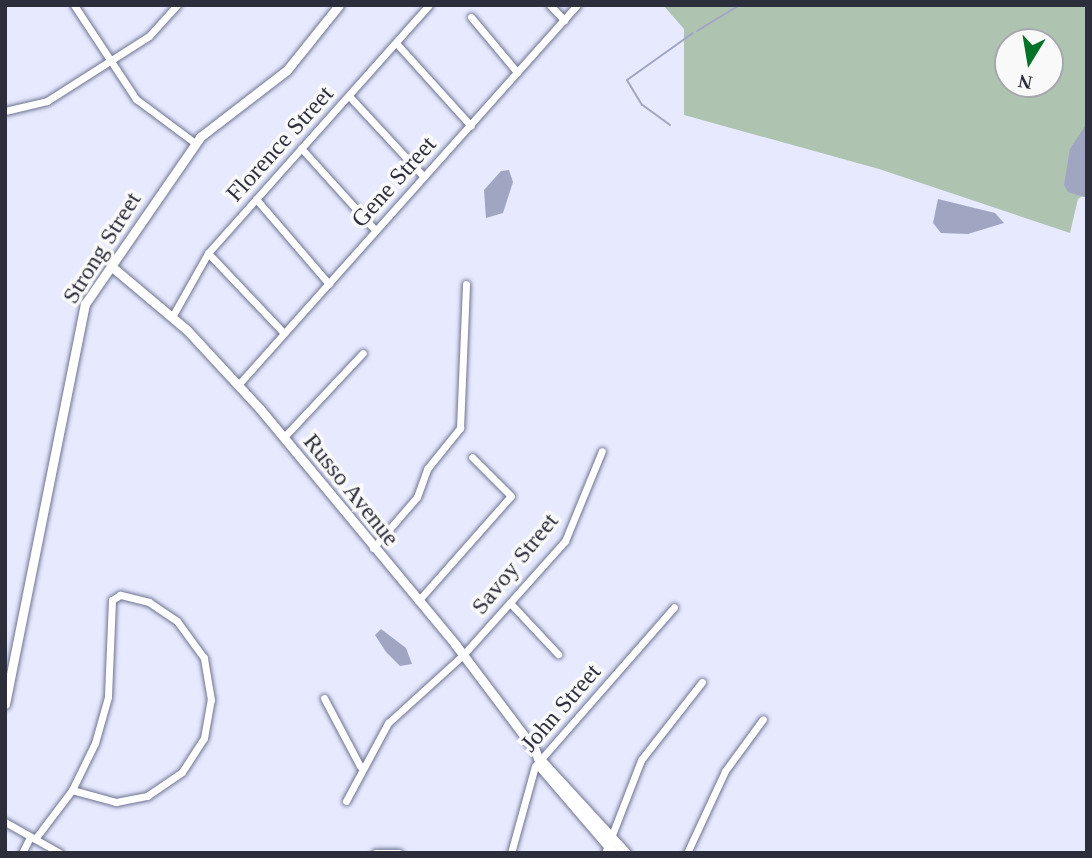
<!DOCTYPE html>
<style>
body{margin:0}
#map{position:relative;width:1092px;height:858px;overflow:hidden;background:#e7eaff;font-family:Georgia,serif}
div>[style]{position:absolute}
.green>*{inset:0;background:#afc3b1}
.water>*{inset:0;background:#a0a5c2}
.stream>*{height:2px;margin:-1px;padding:0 1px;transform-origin:1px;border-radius:1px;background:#a0a5c2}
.roads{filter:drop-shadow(0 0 2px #6f7391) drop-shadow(0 0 2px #6f7391)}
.minor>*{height:7px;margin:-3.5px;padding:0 3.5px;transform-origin:3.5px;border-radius:3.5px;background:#fff}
.tertiary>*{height:9px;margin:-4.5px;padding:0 4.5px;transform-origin:4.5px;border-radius:4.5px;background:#fff}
span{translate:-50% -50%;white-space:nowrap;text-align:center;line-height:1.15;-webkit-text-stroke:7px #f9f9f9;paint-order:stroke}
.street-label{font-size:24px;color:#2d2e3b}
.frame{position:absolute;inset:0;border:7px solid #2d2e3b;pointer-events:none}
.north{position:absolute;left:994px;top:28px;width:70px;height:70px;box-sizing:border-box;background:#f9f9f9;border:2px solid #a7a8ad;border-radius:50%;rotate:191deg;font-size:19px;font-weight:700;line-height:28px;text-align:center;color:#2d2e3b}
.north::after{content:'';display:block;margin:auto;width:24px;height:32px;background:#007328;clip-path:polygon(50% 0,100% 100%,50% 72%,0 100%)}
</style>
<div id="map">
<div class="green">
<div style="clip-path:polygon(evenodd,663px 5px,1087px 5px,1087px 193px,1078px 199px,1070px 233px,879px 169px,684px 115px,684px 29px,663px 5px,1008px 42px,1050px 42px,1050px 84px,1008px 84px,1008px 42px)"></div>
</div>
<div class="water">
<div style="clip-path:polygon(1087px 123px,1087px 196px,1084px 197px,1068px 192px,1064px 185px,1070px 149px)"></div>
<div style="clip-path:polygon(509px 170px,513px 182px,503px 213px,486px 218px,484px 190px,501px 171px)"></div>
<div style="clip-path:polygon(938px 199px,995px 213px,1004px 223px,968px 234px,941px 233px,933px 223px)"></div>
<div style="clip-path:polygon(381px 629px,406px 648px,412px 664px,400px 666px,386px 652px,375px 635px)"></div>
</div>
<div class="stream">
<div style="left:697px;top:31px;width:48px;rotate:-31.4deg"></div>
<div style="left:670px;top:125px;width:34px;rotate:-144deg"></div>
<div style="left:642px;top:105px;width:29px;rotate:-121deg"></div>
<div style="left:627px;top:80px;width:81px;rotate:-35.5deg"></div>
</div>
<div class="roads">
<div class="minor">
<div style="left:74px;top:5px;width:113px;rotate:56.6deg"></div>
<div style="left:136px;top:99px;width:74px;rotate:36.7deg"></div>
<div style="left:550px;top:5px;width:21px;rotate:47deg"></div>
<div style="left:471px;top:17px;width:72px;rotate:50.1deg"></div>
<div style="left:397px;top:44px;width:110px;rotate:47.9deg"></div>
<div style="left:349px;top:96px;width:110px;rotate:47.2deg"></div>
<div style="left:5px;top:111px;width:43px;rotate:-13.4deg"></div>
<div style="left:47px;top:101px;width:121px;rotate:-32.5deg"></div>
<div style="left:149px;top:36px;width:42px;rotate:-47.9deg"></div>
<div style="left:301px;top:148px;width:110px;rotate:47.9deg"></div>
<div style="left:256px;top:199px;width:112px;rotate:49.3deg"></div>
<div style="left:208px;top:253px;width:110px;rotate:46.5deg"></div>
<div style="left:172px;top:317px;width:73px;rotate:-60.6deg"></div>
<div style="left:208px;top:253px;width:332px;rotate:-48.3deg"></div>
<div style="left:238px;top:385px;width:509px;rotate:-48.26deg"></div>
<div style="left:284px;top:437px;width:115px;rotate:-46.8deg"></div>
<div style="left:373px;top:548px;width:67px;rotate:-49.2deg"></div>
<div style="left:417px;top:497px;width:30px;rotate:-70deg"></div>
<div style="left:427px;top:469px;width:53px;rotate:-51.2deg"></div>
<div style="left:460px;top:428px;width:144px;rotate:-87.6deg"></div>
<div style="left:418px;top:601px;width:140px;rotate:-48.5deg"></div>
<div style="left:511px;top:496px;width:55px;rotate:-135deg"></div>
<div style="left:511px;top:604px;width:69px;rotate:46.8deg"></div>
<div style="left:324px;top:698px;width:77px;rotate:62.1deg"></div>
<div style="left:346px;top:801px;width:89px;rotate:-61.7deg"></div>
<div style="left:388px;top:723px;width:101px;rotate:-42.2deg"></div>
<div style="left:463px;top:655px;width:153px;rotate:-48.2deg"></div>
<div style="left:565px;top:541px;width:97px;rotate:-67.7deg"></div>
<div style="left:5px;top:822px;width:63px;rotate:29.4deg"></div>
<div style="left:35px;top:839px;width:61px;rotate:-52.9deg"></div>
<div style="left:72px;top:790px;width:46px;rotate:15.3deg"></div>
<div style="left:116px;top:802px;width:32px;rotate:-11deg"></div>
<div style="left:147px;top:796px;width:42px;rotate:-34.4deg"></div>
<div style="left:182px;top:772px;width:40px;rotate:-57.1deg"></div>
<div style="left:204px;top:738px;width:39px;rotate:-80deg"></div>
<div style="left:211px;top:700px;width:43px;rotate:-99.5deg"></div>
<div style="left:204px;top:658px;width:46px;rotate:-126.1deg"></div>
<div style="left:177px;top:621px;width:34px;rotate:-146deg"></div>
<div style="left:149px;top:602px;width:30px;rotate:-166deg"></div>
<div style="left:120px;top:595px;width:9px;rotate:148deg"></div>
<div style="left:112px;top:600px;width:97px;rotate:92.4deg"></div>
<div style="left:108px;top:697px;width:48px;rotate:105.8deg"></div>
<div style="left:95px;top:743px;width:52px;rotate:116.1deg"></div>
<div style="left:22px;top:853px;width:18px;rotate:-63deg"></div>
<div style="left:375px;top:853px;width:24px"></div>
<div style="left:511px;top:853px;width:90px;rotate:-74.6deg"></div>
<div style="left:535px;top:766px;width:211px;rotate:-48.8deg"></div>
<div style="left:605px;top:853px;width:100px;rotate:-68.8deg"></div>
<div style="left:641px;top:760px;width:99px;rotate:-52deg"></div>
<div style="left:687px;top:853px;width:90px;rotate:-65.1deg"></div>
<div style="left:725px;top:771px;width:64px;rotate:-53.8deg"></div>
</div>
<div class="tertiary">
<div style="left:111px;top:266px;width:99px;rotate:40.1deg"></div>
<div style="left:187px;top:330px;width:109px;rotate:47.2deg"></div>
<div style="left:261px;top:410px;width:304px;rotate:50.3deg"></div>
<div style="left:455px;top:644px;width:133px;rotate:53deg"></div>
<div style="left:535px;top:750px;width:20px;rotate:70deg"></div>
<div style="left:542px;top:769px;width:111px;rotate:49.4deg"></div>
<div style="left:5px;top:704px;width:408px;rotate:-78.7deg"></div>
<div style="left:85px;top:304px;width:203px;rotate:-55.4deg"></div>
<div style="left:200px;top:137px;width:110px;rotate:-37.6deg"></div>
<div style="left:287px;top:70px;width:83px;rotate:-51.3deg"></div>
<div style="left:540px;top:759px;width:127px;rotate:47.5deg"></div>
</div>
</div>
<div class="street-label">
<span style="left:280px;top:144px;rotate:-48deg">Florence Street</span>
<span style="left:394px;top:182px;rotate:-48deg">Gene Street</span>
<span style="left:102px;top:248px;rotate:-58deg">Strong Street</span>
<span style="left:351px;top:490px;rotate:51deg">Russo Avenue</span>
<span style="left:515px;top:564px;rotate:-51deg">Savoy Street</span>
<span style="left:561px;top:708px;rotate:-49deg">John Street</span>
</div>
<div class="frame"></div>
<div class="north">N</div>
</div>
